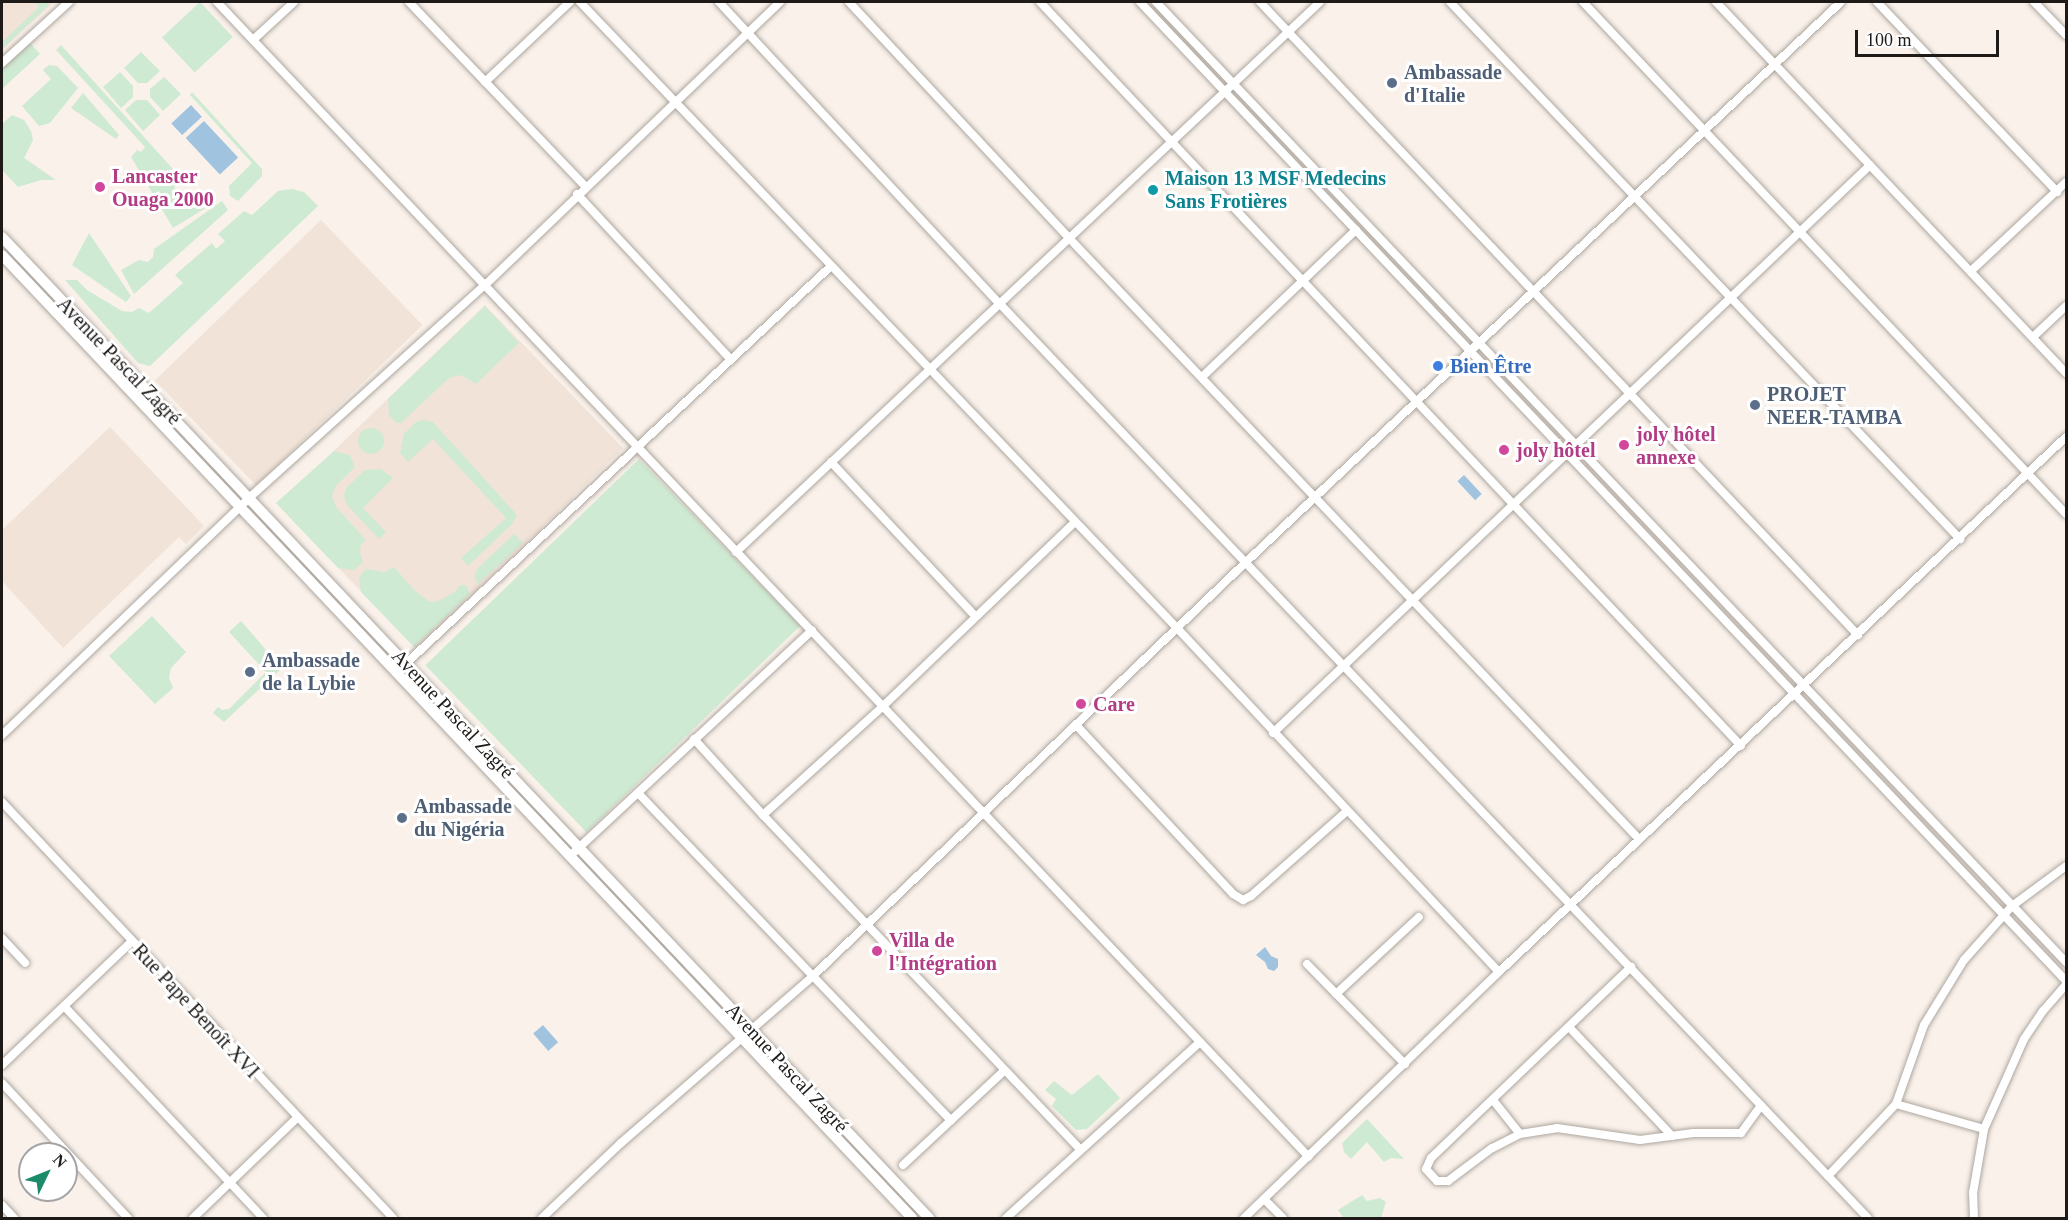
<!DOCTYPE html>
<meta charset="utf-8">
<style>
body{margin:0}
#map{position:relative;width:2068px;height:1220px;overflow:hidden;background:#f9f1ea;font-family:"Times New Roman",serif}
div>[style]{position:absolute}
.built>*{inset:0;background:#f1e3d7;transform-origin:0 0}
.green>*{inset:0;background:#cfead2;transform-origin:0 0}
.round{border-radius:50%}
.water>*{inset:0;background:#a0c3df;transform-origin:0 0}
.roads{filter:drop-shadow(0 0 2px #aea7a0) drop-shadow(0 0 2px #aea7a0)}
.street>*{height:8px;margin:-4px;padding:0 4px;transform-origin:4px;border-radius:4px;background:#fff}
.secondary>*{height:10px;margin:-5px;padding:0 5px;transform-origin:5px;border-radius:5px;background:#fff}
.dots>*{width:16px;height:16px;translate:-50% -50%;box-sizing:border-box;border:3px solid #fff;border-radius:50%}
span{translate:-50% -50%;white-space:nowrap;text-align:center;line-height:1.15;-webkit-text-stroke:6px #fff;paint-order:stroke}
.service-label{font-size:20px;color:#4e5e75;font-weight:700}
.left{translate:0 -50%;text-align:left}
.hotel-label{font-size:20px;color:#b23c85;font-weight:700}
.culture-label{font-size:20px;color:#0d838f;font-weight:700}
.street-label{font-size:20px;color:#1d1a18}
.shop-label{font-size:20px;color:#366cbe;font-weight:700}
.frame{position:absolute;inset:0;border:3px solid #1d1a18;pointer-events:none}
.north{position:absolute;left:18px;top:1142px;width:60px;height:60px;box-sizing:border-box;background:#fff;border:2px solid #a5a3a3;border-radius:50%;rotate:47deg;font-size:16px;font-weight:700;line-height:24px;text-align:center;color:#1d1a18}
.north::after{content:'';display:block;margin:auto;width:21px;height:27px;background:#1c8b69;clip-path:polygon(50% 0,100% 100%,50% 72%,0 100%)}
.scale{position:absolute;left:1855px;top:30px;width:144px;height:27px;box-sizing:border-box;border:3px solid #1d1a18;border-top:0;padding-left:8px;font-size:18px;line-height:21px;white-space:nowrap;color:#1d1a18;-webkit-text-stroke:4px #fff;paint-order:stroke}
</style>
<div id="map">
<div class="built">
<div style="clip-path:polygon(2px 2px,51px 2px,53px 3px,2px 50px)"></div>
<div style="left:321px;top:220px;width:146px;height:231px;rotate:46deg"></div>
<div style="left:485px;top:305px;width:199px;height:288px;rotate:46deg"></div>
<div style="clip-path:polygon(110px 427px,204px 526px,186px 544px,179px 537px,63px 648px,2px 581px,2px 530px)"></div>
</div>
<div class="green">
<div style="clip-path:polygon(35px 2px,47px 2px,49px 5px,2px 49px,2px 42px,39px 7px)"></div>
<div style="left:200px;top:2px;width:48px;height:52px;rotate:47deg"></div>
<div style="clip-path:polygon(30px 43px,40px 54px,2px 89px,2px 69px)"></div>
<div style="clip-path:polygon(61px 45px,172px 168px,175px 191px,182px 200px,194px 205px,205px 205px,213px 200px,214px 203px,173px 228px,131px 157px,137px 150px,141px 152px,145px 147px,56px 50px)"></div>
<div style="clip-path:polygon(141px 52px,160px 71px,147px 83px,138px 83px,124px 68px)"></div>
<div style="clip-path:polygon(49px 65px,57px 66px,78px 88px,50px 123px,39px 126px,22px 106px,51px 79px,43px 70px)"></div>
<div style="clip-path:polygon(120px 72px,133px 86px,133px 97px,121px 108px,103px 87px)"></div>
<div style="clip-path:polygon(164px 77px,181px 94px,163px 111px,150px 97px,150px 89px)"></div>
<div style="clip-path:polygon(192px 92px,262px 169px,262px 176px,238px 201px,230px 196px,229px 186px,252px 163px,190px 95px)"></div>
<div style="clip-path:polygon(83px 93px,119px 135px,116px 139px,71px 108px)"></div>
<div style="clip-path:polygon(136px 100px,147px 100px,160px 115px,143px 131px,125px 110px)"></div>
<div style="clip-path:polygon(12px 115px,24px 120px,31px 131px,33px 140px,24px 158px,56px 180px,41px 180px,18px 187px,2px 170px,2px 124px)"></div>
<div style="clip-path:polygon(292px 189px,304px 192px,318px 206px,150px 366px,138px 363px,65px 280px,77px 280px,87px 290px,122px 311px,132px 312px,139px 308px,149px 313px,183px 283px,175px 275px,212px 243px,216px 249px,225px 241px,218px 234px,244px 211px,252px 215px,278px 191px)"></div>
<div style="clip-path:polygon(222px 201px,228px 210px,134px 294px,121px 270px,139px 260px,148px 262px,153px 257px,154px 249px)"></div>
<div style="clip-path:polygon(89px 233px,131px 296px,126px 302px,72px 265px)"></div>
<div style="clip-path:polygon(485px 306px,519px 343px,476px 384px,461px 375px,449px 378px,401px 423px,396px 423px,389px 415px,388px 399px)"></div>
<div style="clip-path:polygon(424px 420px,433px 422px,517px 515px,512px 524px,468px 566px,461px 558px,506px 518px,433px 439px,408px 462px,400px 453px,404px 434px,416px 422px)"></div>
<div class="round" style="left:358px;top:428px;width:26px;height:26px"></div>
<div style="clip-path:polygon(334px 451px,350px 455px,355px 467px,335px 487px,332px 497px,336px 507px,366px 540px,361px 544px,360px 553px,363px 562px,354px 570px,338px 568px,276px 503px)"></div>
<div style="left:639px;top:459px;width:232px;height:297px;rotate:46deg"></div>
<div style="clip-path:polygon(381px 469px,393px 478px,363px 508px,386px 532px,379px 539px,347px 505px,344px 496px,346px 488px,365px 470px)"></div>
<div style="clip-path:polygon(514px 534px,523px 543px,478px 584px,474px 576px,479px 567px)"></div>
<div style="clip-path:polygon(394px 567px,415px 591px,430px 602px,438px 601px,455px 592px,460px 585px,466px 585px,470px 594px,414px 647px,361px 592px,359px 577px,366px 569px,384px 572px)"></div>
<div style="clip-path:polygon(152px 616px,186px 652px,171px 668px,169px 678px,173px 688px,155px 704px,109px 656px)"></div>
<div style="clip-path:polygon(241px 621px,282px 668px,224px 722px,213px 713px,218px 707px,222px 710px,229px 709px,266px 672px,229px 632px)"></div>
<div style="clip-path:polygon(1098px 1074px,1120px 1098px,1087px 1129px,1076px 1130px,1052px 1106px,1056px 1099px,1045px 1090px,1054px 1081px,1072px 1095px)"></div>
<div style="clip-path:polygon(1367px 1119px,1404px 1159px,1391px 1158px,1384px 1162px,1367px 1142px,1351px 1159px,1344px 1152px,1342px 1143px)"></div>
<div style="clip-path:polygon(1362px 1195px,1367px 1201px,1380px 1198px,1386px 1202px,1381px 1218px,1344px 1218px,1338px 1210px)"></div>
</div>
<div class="water">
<div style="left:191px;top:105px;width:16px;height:27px;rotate:47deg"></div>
<div style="left:204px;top:121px;width:50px;height:25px;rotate:47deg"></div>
<div style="left:1464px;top:475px;width:26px;height:9px;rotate:47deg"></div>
<div style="clip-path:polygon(1265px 947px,1271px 956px,1278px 959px,1278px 967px,1274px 971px,1268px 969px,1265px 962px,1256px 955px)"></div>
<div style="left:543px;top:1025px;width:23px;height:13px;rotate:49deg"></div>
</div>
<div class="roads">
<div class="street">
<div style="left:217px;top:2px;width:1589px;rotate:46.61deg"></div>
<div style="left:409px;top:2px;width:255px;rotate:46.3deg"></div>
<div style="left:580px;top:2px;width:865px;rotate:46.36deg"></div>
<div style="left:1177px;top:628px;width:471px;rotate:46.9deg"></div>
<div style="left:719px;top:2px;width:413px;rotate:47.1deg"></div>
<div style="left:1000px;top:304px;width:1260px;rotate:46.48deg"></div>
<div style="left:849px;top:2px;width:323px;rotate:47deg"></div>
<div style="left:1069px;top:238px;width:828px;rotate:46.52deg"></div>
<div style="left:1040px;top:2px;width:1022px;rotate:46.7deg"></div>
<div style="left:1140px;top:2px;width:1348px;rotate:46.59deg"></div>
<div style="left:1156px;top:2px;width:1323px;rotate:46.53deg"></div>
<div style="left:1260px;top:2px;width:871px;rotate:46.63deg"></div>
<div style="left:1450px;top:2px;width:741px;rotate:46.48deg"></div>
<div style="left:1583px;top:2px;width:704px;rotate:46.67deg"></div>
<div style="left:1716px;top:2px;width:510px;rotate:46.67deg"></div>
<div style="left:1877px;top:2px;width:262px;rotate:46.5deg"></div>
<div style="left:2034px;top:2px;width:46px;rotate:45.9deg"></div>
<div style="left:253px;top:40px;width:56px;rotate:-42.8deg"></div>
<div style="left:2px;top:63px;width:91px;rotate:-42.3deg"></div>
<div style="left:485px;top:82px;width:117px;rotate:-43.3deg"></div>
<div style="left:577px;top:194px;width:226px;rotate:47.1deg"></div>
<div style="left:1971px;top:271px;width:130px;rotate:-43.1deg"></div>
<div style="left:2033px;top:337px;width:45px;rotate:-43.2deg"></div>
<div style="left:1202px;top:377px;width:213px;rotate:-43.7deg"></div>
<div style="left:831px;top:462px;width:212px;rotate:46.9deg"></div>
<div style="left:736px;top:552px;width:802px;rotate:-43.28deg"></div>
<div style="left:397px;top:672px;width:594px;rotate:-43.09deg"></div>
<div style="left:1077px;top:726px;width:229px;rotate:47.1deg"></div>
<div style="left:1233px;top:894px;width:12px;rotate:31deg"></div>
<div style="left:1243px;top:900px;width:9px;rotate:-27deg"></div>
<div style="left:1251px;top:896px;width:127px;rotate:-41.5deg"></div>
<div style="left:1273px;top:733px;width:824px;rotate:-43.57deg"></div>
<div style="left:2px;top:735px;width:342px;rotate:-43.8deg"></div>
<div style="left:249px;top:498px;width:318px;rotate:-42.1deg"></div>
<div style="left:485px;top:285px;width:409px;rotate:-43.8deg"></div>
<div style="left:694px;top:739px;width:103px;rotate:47.8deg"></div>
<div style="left:763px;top:815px;width:460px;rotate:46.5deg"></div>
<div style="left:638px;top:793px;width:453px;rotate:46.3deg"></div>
<div style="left:2px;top:802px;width:571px;rotate:46.77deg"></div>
<div style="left:763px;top:815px;width:161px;rotate:-42.2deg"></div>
<div style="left:882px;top:707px;width:266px;rotate:-43.8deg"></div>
<div style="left:570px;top:856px;width:331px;rotate:-43deg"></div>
<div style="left:2px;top:938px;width:34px;rotate:47deg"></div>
<div style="left:1307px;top:964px;width:140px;rotate:45.6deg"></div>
<div style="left:1336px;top:994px;width:113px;rotate:-42.9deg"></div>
<div style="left:64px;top:1006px;width:291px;rotate:46.8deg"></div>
<div style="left:1569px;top:1027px;width:150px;rotate:46.6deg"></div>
<div style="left:2px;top:1065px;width:178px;rotate:-43.6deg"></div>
<div style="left:2px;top:1083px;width:185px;rotate:47deg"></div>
<div style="left:1493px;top:1100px;width:43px;rotate:51.5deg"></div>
<div style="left:1520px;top:1134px;width:37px;rotate:-9deg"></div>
<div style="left:1557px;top:1128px;width:84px;rotate:8.2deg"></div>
<div style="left:1640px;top:1140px;width:54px;rotate:-7.4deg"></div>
<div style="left:1694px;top:1133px;width:47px"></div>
<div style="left:1741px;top:1133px;width:34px;rotate:-54deg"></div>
<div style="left:1896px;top:1104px;width:84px;rotate:-70.5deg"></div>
<div style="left:1924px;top:1025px;width:76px;rotate:-58.4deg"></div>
<div style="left:1964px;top:960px;width:72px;rotate:-48.4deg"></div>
<div style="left:2012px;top:906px;width:67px;rotate:-36.5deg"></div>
<div style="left:1520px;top:1134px;width:31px;rotate:153deg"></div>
<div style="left:1492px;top:1148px;width:55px;rotate:143.1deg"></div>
<div style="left:1448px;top:1181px;width:11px;rotate:180deg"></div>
<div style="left:1437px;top:1181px;width:16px;rotate:-133deg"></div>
<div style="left:1426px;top:1169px;width:12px;rotate:-66deg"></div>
<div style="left:1431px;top:1158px;width:277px;rotate:-43.7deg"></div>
<div style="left:903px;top:1165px;width:139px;rotate:-43deg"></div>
<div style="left:1828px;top:1176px;width:99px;rotate:-46.6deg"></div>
<div style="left:1896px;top:1104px;width:91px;rotate:15.9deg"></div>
<div style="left:1264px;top:1199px;width:27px;rotate:45deg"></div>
<div style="left:2px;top:1205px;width:18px;rotate:47deg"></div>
<div style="left:193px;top:1218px;width:144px;rotate:-43.9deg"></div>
<div style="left:542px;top:1218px;width:109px;rotate:-43.5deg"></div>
<div style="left:621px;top:1143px;width:254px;rotate:-41deg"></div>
<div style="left:813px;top:976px;width:598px;rotate:-43.71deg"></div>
<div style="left:1245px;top:563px;width:818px;rotate:-43.27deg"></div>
<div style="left:1006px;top:1218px;width:262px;rotate:-42.2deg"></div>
<div style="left:1244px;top:1218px;width:354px;rotate:-44deg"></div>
<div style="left:1499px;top:972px;width:780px;rotate:-43.34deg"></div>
<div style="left:1974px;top:1218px;width:25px;rotate:-92deg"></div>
<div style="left:1973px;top:1193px;width:65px;rotate:-80.2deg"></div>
<div style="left:1984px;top:1129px;width:98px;rotate:-66deg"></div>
<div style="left:2024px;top:1039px;width:34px;rotate:-56deg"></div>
<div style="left:2043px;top:1011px;width:35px;rotate:-49deg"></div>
</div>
<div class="secondary">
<div style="left:2px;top:237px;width:1350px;rotate:46.62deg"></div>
<div style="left:2px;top:255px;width:1325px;rotate:46.62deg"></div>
</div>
</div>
<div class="dots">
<div style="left:1392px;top:83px;background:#5c6f8a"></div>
<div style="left:100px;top:187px;background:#d1479c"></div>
<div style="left:1153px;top:190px;background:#0f9aa8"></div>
<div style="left:1438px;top:366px;background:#3f7fe0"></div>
<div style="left:1755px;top:405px;background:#5c6f8a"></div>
<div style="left:1624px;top:445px;background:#d1479c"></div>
<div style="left:1504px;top:450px;background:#d1479c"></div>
<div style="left:250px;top:672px;background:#5c6f8a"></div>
<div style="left:1081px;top:704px;background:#d1479c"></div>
<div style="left:402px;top:818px;background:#5c6f8a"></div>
<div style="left:877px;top:951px;background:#d1479c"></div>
</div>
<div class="service-label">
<span class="left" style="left:1404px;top:84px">Ambassade<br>d'Italie</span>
<span class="left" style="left:1767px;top:406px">PROJET<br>NEER-TAMBA</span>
<span class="left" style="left:262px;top:672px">Ambassade<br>de la Lybie</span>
<span class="left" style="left:414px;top:818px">Ambassade<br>du Nigéria</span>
</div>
<div class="hotel-label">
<span class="left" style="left:112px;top:188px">Lancaster<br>Ouaga 2000</span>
<span class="left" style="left:1636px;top:446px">joly hôtel<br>annexe</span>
<span class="left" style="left:1516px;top:450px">joly hôtel</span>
<span class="left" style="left:1093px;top:704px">Care</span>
<span class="left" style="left:889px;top:952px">Villa de<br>l'Intégration</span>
</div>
<div class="culture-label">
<span class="left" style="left:1165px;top:190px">Maison 13 MSF Medecins<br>Sans Frotières</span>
</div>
<div class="street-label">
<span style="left:119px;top:361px;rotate:46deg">Avenue Pascal Zagré</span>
<span style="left:453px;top:714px;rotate:47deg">Avenue Pascal Zagré</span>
<span style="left:196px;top:1011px;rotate:47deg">Rue Pape Benoît XVI</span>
<span style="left:787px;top:1068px;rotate:47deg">Avenue Pascal Zagré</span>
</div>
<div class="shop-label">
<span class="left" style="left:1450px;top:366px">Bien Être</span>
</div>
<div class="frame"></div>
<div class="north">N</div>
<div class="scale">100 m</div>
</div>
